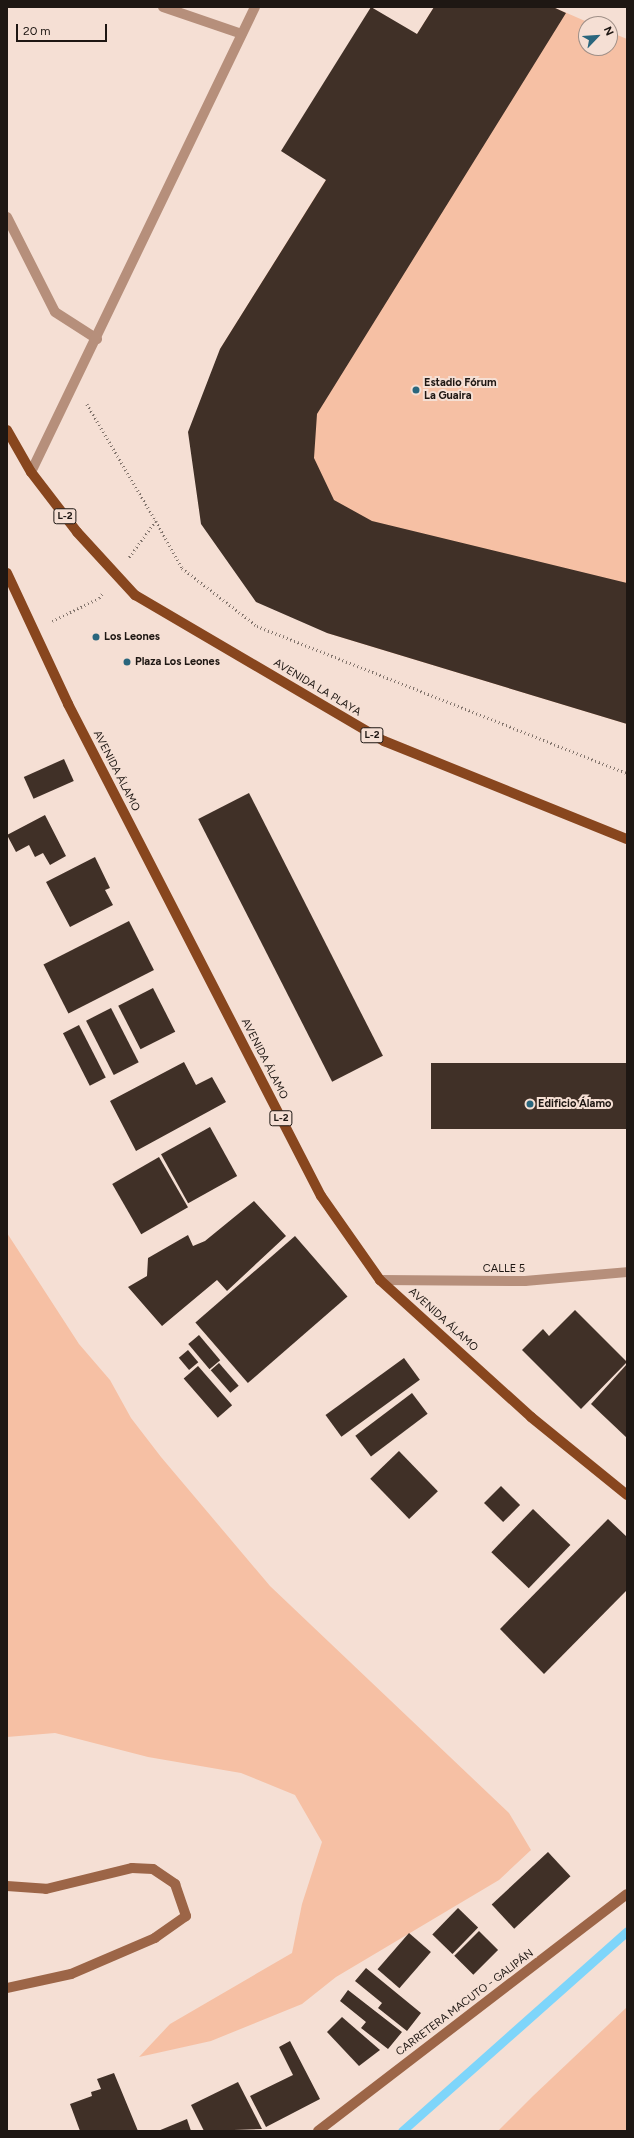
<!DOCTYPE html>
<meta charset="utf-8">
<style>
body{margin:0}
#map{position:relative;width:634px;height:2138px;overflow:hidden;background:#f5dfd4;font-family:Figtree,sans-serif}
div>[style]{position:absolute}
.green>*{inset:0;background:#f6c0a4}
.stream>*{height:9px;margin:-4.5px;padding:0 4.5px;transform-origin:4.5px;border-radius:4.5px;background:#7ed5fa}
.building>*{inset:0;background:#403027;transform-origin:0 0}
.path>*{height:2.5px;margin-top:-1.25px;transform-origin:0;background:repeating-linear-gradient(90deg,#84766e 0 1px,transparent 0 4px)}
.service>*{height:10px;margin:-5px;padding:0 5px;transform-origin:5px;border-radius:5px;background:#b68f7b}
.minor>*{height:10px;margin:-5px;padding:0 5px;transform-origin:5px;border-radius:5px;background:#b68f7b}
.secondary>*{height:10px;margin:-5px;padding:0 5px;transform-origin:5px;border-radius:5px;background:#9c6547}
.primary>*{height:10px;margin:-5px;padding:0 5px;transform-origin:5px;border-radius:5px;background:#88461e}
.dots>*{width:11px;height:11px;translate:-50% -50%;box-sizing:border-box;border:2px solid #f5dfd4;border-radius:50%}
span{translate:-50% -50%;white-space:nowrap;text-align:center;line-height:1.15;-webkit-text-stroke:4px #f5dfd4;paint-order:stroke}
.shield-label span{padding:1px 3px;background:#f5dfd4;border:1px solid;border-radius:3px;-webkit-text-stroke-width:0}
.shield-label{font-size:10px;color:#1e1713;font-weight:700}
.poi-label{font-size:11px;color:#1e1713;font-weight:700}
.left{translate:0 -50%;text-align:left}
.street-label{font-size:11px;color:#1e1713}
.frame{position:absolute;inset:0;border:8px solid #1e1713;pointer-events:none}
.north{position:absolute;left:578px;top:16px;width:40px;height:40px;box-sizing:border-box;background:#f5dfd4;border:1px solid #9f8f87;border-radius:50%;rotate:65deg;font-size:11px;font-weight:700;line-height:16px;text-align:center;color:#1e1713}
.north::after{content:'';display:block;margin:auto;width:14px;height:18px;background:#2a667d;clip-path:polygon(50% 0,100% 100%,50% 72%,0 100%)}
.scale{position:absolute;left:16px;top:24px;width:91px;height:18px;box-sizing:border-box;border:2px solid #1e1713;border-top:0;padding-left:5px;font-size:12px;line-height:14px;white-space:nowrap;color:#1e1713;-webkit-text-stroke:3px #f5dfd4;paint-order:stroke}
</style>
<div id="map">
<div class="green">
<div style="clip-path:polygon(434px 7px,553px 7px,592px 24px,586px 24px,586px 48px,610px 48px,610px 32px,627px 39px,627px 724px,327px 633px,220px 349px)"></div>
<div style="clip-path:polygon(7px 1233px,79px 1344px,110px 1380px,131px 1418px,161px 1457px,270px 1586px,509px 1813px,531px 1850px,499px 1880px,336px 1977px,302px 2004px,211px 2041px,139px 2057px,170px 2024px,292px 1953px,302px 1904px,322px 1842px,295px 1795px,241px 1773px,148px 1757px,55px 1733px,7px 1737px)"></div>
<div style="clip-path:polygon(627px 2007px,627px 2131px,498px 2131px,533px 2096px)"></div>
</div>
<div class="stream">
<div style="left:402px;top:2131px;width:301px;rotate:-41.6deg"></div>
</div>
<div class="building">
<div style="clip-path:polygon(371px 7px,417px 34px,434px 7px,553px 7px,566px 13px,317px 414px,314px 458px,334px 500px,372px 521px,627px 583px,627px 724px,327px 633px,256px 602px,201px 524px,188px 432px,220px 349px,326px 180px,281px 151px)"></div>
<div style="left:64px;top:759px;width:24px;height:44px;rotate:66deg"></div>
<div style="left:249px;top:793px;width:295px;height:57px;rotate:63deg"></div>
<div style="clip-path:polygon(45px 815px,66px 856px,50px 865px,43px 853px,35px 857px,29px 845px,16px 852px,7px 835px)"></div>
<div style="clip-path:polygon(95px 857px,110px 888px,105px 890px,113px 905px,70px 927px,46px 882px)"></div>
<div style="left:129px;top:921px;width:55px;height:96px;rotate:63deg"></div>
<div style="left:153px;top:988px;width:49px;height:39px;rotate:63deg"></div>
<div style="left:111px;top:1008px;width:61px;height:28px;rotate:63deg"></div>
<div style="left:79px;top:1025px;width:59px;height:18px;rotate:63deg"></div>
<div style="clip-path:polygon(184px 1062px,196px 1085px,212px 1077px,226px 1102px,136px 1151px,110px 1101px)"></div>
<div style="left:627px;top:1063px;width:66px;height:196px;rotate:90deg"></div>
<div style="left:210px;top:1127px;width:56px;height:56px;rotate:61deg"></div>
<div style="left:159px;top:1157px;width:58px;height:54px;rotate:60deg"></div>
<div style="clip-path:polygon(254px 1201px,286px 1236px,227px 1291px,217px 1280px,162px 1326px,128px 1287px,147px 1276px,148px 1258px,188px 1235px,193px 1246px,205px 1241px)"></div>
<div style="left:295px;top:1236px;width:80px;height:132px;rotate:49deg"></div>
<div style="clip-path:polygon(575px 1310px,627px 1362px,581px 1409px,522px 1350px,543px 1329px,549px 1336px)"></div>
<div style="left:199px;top:1335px;width:33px;height:14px;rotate:50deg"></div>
<div style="left:188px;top:1350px;width:16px;height:12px;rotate:50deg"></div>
<div style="left:404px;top:1358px;width:27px;height:97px;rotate:54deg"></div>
<div style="left:219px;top:1363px;width:30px;height:11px;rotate:49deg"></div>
<div style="clip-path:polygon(627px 1364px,627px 1438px,591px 1404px)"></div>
<div style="left:198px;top:1366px;width:52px;height:19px;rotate:49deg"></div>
<div style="left:412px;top:1393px;width:26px;height:71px;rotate:53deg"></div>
<div style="left:399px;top:1451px;width:56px;height:40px;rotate:46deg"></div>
<div style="left:501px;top:1486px;width:27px;height:24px;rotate:45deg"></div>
<div style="left:533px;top:1509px;width:52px;height:60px;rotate:44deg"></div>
<div style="clip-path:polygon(608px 1519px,627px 1537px,627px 1590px,544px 1674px,500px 1629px)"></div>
<div style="left:548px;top:1852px;width:33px;height:77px;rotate:47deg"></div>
<div style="left:458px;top:1908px;width:28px;height:37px;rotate:44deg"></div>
<div style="left:479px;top:1931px;width:27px;height:35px;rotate:45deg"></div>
<div style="left:409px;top:1933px;width:29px;height:48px;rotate:41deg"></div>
<div style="clip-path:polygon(366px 1968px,421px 2013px,407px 2031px,378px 2008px,382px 2003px,355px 1981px)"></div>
<div style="clip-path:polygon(348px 1990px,402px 2032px,388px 2049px,361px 2028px,366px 2022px,340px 2001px)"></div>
<div style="clip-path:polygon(342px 2017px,380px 2050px,359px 2066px,327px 2032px)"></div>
<div style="clip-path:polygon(290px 2041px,320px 2099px,266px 2127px,250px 2096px,293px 2075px,279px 2047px)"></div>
<div style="clip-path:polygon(114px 2073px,138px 2131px,80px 2131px,70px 2104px,92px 2096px,91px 2092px,101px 2089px,97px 2079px)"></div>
<div style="clip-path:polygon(238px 2082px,262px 2129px,204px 2131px,191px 2105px)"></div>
<div style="clip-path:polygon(187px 2119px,191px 2131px,158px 2131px)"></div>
</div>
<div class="path">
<div style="left:87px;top:404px;width:136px;rotate:59.5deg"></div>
<div style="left:156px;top:521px;width:46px;rotate:126.1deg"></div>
<div style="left:156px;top:521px;width:54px;rotate:61deg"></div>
<div style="left:182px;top:568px;width:95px;rotate:37.7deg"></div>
<div style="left:257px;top:626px;width:398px;rotate:21.7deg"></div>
<div style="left:52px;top:621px;width:52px;rotate:-26.1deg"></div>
<div style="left:99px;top:598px;width:7px;rotate:-56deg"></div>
</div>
<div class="service">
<div style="left:163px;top:7px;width:83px;rotate:18.9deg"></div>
<div style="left:7px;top:217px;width:106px;rotate:63.2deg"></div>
<div style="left:55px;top:312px;width:50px;rotate:32.7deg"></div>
<div style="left:31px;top:472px;width:516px;rotate:-64.28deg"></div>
</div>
<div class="minor">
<div style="left:380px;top:1280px;width:145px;rotate:0.4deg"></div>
<div style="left:525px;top:1281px;width:102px;rotate:-5deg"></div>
</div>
<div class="secondary">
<div style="left:7px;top:1886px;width:39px;rotate:4deg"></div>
<div style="left:46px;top:1889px;width:89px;rotate:-13.7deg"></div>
<div style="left:132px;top:1868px;width:21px;rotate:3deg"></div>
<div style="left:153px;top:1869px;width:27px;rotate:34deg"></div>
<div style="left:175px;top:1884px;width:34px;rotate:71deg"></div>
<div style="left:186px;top:1916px;width:38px;rotate:145deg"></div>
<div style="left:155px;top:1938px;width:91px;rotate:156.8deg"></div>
<div style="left:71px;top:1974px;width:66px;rotate:167.7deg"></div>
<div style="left:318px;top:2131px;width:389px;rotate:-37.5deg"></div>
</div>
<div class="primary">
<div style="left:7px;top:430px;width:48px;rotate:60.3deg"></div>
<div style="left:31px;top:472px;width:76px;rotate:52.5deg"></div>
<div style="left:77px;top:532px;width:86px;rotate:47.4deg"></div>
<div style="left:135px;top:595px;width:289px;rotate:30.4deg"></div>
<div style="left:384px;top:741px;width:262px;rotate:22deg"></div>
<div style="left:7px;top:573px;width:145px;rotate:65deg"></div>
<div style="left:68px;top:704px;width:553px;rotate:62.79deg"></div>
<div style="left:321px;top:1196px;width:103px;rotate:54.9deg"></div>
<div style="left:380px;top:1280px;width:204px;rotate:42.2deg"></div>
<div style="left:531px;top:1417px;width:124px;rotate:39.1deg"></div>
</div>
<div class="dots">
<div style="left:416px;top:390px;background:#2a667d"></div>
<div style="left:96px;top:637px;background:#2a667d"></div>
<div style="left:127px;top:662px;background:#2a667d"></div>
<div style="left:530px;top:1104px;background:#2a667d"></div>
</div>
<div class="shield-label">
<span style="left:65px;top:516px">L-2</span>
<span style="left:372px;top:735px">L-2</span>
<span style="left:281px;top:1118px">L-2</span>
</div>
<div class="poi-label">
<span class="left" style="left:424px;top:390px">Estadio Fórum<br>La Guaira</span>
<span class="left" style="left:104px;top:637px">Los Leones</span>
<span class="left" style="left:135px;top:662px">Plaza Los Leones</span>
<span class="left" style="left:538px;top:1104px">Edificio Álamo</span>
</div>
<div class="street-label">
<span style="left:317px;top:688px;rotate:31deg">AVENIDA LA PLAYA</span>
<span style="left:116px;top:771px;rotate:63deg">AVENIDA ÁLAMO</span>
<span style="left:264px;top:1059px;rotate:63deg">AVENIDA ÁLAMO</span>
<span style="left:504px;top:1269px">CALLE 5</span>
<span style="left:443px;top:1320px;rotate:42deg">AVENIDA ÁLAMO</span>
<span style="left:465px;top:2003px;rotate:-37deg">CARRETERA MACUTO - GALIPÁN</span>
</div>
<div class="frame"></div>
<div class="north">N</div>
<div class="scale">20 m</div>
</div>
